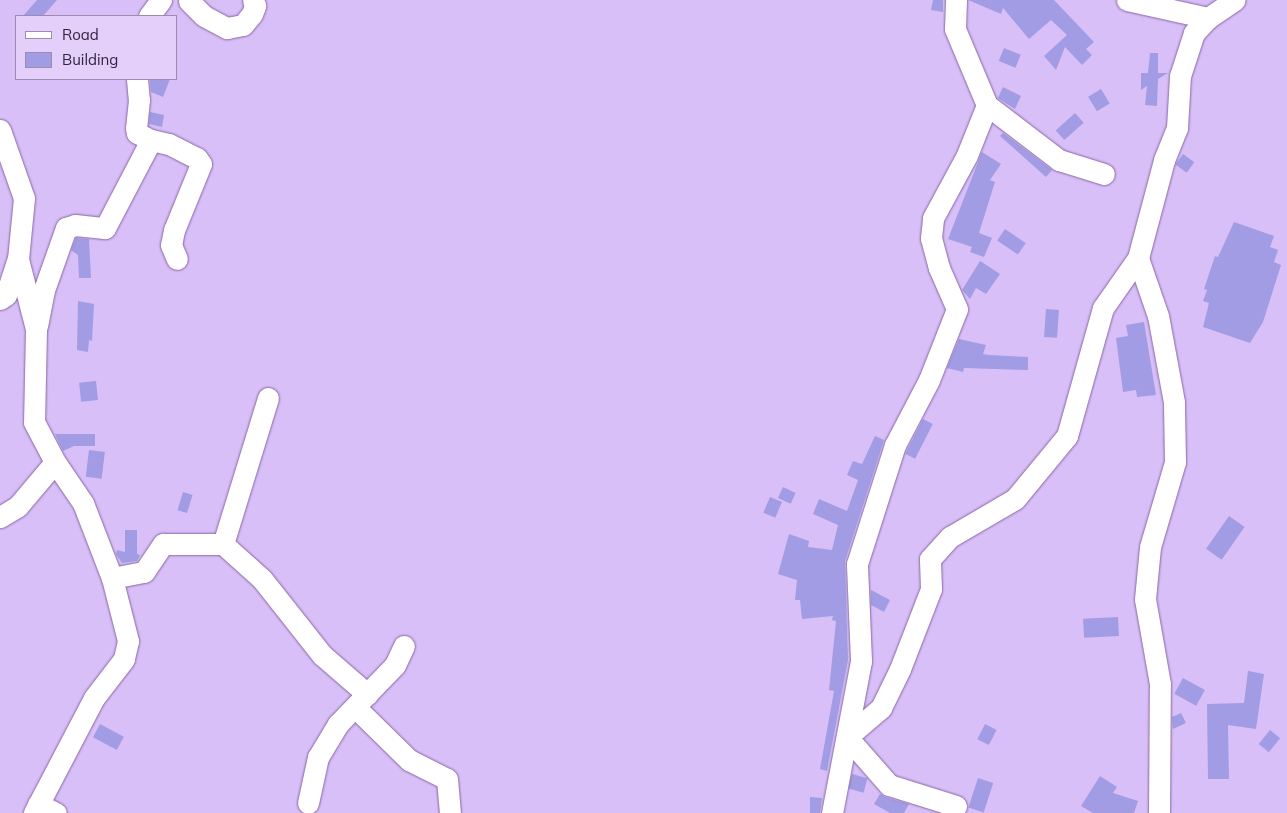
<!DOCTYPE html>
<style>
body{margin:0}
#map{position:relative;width:1287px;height:813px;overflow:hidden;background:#d9bff7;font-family:Mulish,sans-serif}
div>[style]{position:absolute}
.building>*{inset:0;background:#a19ce3;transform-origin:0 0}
.roads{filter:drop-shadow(0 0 1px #8767a7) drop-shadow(0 0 1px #8767a7)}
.minor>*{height:21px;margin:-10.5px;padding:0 10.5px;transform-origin:10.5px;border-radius:10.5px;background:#fff}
span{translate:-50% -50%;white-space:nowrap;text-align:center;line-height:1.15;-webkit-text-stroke:4.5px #e3cffa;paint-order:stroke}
.legend{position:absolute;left:15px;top:15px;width:162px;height:65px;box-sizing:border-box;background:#e3cffa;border:1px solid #9c8baf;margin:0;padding:6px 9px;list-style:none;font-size:15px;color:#32243f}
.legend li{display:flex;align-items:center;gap:10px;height:25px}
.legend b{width:25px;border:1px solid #9c8baf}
</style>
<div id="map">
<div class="building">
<div style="clip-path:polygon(37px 0,57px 0,43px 16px,23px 16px)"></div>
<div style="clip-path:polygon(933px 0,943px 0,943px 12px,931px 10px)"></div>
<div style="clip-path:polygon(968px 0,1054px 0,1094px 42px,1086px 49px,1092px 55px,1082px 65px,1065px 47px,1056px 70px,1044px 56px,1067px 35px,1051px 20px,1029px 39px,1003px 8px,1001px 14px)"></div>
<div style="left:1004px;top:48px;width:18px;height:14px;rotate:22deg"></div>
<div style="clip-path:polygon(1150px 53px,1158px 53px,1158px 73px,1168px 73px,1158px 79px,1157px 106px,1145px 105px,1147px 86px,1141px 90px,1141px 73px,1148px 73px)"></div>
<div style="clip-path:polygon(150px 79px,170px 79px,163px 97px,151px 92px)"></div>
<div style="clip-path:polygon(1003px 87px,1021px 96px,1015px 109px,998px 98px)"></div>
<div style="left:1101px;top:89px;width:17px;height:15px;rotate:59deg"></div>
<div style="clip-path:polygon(150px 112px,164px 115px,162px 127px,149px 124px)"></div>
<div style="left:1075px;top:113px;width:13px;height:26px;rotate:48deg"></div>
<div style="clip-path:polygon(1003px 133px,1052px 170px,1046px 177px,1000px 136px)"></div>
<div style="clip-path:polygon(982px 152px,1001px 164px,990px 180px,995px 182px,979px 233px,992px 238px,984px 257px,970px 252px,972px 247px,948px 239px)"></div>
<div style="left:1183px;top:154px;width:14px;height:13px;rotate:36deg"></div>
<div style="clip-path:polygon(1234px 222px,1274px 236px,1270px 247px,1278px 250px,1274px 262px,1281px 265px,1263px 322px,1250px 343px,1203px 327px,1209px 303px,1203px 301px,1207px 290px,1204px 289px,1215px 256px,1218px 257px)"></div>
<div style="left:1005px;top:229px;width:25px;height:14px;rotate:34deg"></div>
<div style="clip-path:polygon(76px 238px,89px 239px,91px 278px,79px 278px,78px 255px,71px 250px)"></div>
<div style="clip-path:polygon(980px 261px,1000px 274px,986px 294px,976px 288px,970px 299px,962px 290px)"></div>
<div style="clip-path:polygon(78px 301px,94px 304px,92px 341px,89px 340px,88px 352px,77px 350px)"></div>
<div style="left:1046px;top:309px;width:13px;height:28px;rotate:4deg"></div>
<div style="clip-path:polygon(1144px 322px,1156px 395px,1137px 397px,1136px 390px,1123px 392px,1116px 338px,1128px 336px,1126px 325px)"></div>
<div style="clip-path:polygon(959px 339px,986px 345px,983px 354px,989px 355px,1028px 357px,1028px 370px,964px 368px,963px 372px,947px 368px)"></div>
<div style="left:96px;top:381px;width:19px;height:17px;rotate:84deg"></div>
<div style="left:923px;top:419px;width:11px;height:39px;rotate:27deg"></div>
<div style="clip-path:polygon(55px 434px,95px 434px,95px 446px,74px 446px,63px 451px)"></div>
<div style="clip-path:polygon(875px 436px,884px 440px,845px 561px,848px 660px,827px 771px,820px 769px,834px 691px,829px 690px,836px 621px,832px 620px,833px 616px,802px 619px,800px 600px,795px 600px,797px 580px,778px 574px,789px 534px,809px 541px,808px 547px,832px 550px,838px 525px,813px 514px,819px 499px,847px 511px,858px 480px,847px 475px,853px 461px,862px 464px)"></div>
<div style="left:89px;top:450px;width:16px;height:27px;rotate:7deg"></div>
<div style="left:783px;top:487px;width:14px;height:12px;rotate:25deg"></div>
<div style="left:183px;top:492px;width:10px;height:19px;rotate:17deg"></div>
<div style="left:770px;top:497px;width:13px;height:17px;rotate:23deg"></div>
<div style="left:1229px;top:516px;width:19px;height:40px;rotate:35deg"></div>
<div style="clip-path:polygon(125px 530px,137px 530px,137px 554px,140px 555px,137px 561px,122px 563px,116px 554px,117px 550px,125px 552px)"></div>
<div style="clip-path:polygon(871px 590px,890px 600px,884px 612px,871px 605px)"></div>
<div style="left:1118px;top:617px;width:19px;height:35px;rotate:87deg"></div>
<div style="clip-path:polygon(1248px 671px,1264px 674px,1256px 729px,1228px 725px,1229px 779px,1208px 779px,1207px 704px,1244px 703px)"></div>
<div style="left:1183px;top:678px;width:25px;height:18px;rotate:29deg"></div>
<div style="clip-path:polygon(1181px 713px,1186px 723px,1173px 729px,1172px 717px)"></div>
<div style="left:100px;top:724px;width:27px;height:15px;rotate:28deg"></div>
<div style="left:985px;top:724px;width:13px;height:17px;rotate:27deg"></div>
<div style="left:1270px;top:730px;width:13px;height:18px;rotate:39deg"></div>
<div style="left:852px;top:774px;width:16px;height:15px;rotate:15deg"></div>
<div style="clip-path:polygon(1100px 776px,1117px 787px,1113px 793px,1138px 801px,1134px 813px,1093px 813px,1081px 806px)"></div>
<div style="left:978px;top:778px;width:16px;height:31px;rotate:18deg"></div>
<div style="clip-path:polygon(880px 794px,885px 797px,909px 804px,904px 813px,890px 813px,874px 804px)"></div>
<div style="clip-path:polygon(810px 797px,822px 798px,820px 813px,810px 813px)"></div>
</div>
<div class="roads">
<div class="minor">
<div style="left:956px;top:0;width:29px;rotate:92deg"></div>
<div style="left:955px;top:29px;width:82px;rotate:67.2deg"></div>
<div style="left:987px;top:105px;width:91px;rotate:37.4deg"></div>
<div style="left:1059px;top:160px;width:47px;rotate:17.3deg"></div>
<div style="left:1127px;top:0;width:83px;rotate:12.5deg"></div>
<div style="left:189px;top:1px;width:21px;rotate:45deg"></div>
<div style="left:204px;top:16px;width:26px;rotate:28deg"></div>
<div style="left:227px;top:28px;width:16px;rotate:-11deg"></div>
<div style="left:243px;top:25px;width:14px;rotate:-51deg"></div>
<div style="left:252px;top:14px;width:9px;rotate:-69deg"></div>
<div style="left:255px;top:6px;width:6px;rotate:-108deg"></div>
<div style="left:149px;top:16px;width:20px;rotate:-53deg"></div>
<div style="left:137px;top:79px;width:21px;rotate:85deg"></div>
<div style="left:139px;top:100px;width:28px;rotate:96deg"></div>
<div style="left:136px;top:128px;width:5px;rotate:79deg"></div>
<div style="left:137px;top:133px;width:16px;rotate:27deg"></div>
<div style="left:0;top:130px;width:72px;rotate:70.6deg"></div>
<div style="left:24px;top:198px;width:61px;rotate:95.6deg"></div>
<div style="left:18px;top:259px;width:72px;rotate:75.6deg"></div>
<div style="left:36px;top:329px;width:93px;rotate:91.2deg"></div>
<div style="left:34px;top:422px;width:45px;rotate:62.3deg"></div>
<div style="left:55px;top:462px;width:50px;rotate:55.7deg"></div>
<div style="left:83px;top:503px;width:80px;rotate:68.9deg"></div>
<div style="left:112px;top:578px;width:65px;rotate:75.7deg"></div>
<div style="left:128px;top:641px;width:18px;rotate:103deg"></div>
<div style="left:124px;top:659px;width:49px;rotate:127.6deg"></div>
<div style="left:94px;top:698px;width:130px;rotate:117.6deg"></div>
<div style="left:0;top:299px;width:7px;rotate:-34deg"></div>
<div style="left:6px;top:295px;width:38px;rotate:-72deg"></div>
<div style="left:37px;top:326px;width:37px;rotate:-79deg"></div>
<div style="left:44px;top:290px;width:66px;rotate:-70.5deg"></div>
<div style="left:66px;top:228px;width:9px;rotate:-18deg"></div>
<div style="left:75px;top:225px;width:30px;rotate:6deg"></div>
<div style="left:105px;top:228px;width:99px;rotate:-62.4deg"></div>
<div style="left:151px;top:140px;width:18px;rotate:13deg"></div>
<div style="left:169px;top:144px;width:31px;rotate:27deg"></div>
<div style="left:197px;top:158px;width:7px;rotate:56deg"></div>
<div style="left:201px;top:164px;width:71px;rotate:112.2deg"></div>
<div style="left:174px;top:230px;width:15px;rotate:101deg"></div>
<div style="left:171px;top:245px;width:15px;rotate:67deg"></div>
<div style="left:268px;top:398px;width:153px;rotate:107.1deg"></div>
<div style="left:223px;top:544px;width:52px;rotate:41.9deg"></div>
<div style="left:262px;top:579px;width:97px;rotate:51.7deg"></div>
<div style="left:322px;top:655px;width:60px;rotate:40.9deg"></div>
<div style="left:367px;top:694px;width:42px;rotate:134deg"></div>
<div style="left:338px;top:724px;width:39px;rotate:121deg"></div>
<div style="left:318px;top:757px;width:47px;rotate:102.3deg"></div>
<div style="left:0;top:517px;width:21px;rotate:-31deg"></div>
<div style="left:18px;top:506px;width:57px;rotate:-49.9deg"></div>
<div style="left:112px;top:578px;width:33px;rotate:-11deg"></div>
<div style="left:144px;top:572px;width:34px;rotate:-56deg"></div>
<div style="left:163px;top:544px;width:60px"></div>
<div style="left:367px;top:694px;width:40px;rotate:-46deg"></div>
<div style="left:395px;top:665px;width:21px;rotate:-65deg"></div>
<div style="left:355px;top:707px;width:76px;rotate:44.5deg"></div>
<div style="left:409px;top:760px;width:42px;rotate:26.6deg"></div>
<div style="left:447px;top:779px;width:34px;rotate:85deg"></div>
<div style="left:38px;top:804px;width:20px;rotate:27deg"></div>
<div style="left:956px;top:806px;width:70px;rotate:-162.6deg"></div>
<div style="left:889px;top:785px;width:64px;rotate:-131.2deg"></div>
<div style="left:847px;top:737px;width:45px;rotate:-40.5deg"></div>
<div style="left:881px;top:708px;width:43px;rotate:-64deg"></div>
<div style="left:900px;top:669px;width:86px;rotate:-68.8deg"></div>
<div style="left:931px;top:589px;width:30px;rotate:-92deg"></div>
<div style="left:930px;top:559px;width:30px;rotate:-48deg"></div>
<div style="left:950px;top:537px;width:75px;rotate:-30.3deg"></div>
<div style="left:1015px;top:499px;width:82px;rotate:-50.5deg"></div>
<div style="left:1067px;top:436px;width:133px;rotate:-74.3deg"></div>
<div style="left:1103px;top:308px;width:61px;rotate:-55deg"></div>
<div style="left:832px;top:813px;width:155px;rotate:-79.2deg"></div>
<div style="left:861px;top:661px;width:97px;rotate:-92.4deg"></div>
<div style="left:857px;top:564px;width:125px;rotate:-72.3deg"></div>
<div style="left:895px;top:445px;width:73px;rotate:-62.4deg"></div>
<div style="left:929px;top:380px;width:76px;rotate:-68.5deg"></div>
<div style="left:957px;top:309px;width:45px;rotate:-113.7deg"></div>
<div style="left:939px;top:268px;width:31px;rotate:-105deg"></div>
<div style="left:931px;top:238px;width:20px;rotate:-84deg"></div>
<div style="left:933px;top:218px;width:72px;rotate:-61.6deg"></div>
<div style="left:967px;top:155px;width:54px;rotate:-68.2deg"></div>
<div style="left:1159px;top:813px;width:129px;rotate:-89.6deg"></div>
<div style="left:1160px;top:684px;width:86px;rotate:-100deg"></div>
<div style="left:1145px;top:599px;width:52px;rotate:-84.5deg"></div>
<div style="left:1150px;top:547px;width:89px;rotate:-73.6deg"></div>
<div style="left:1175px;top:462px;width:60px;rotate:-91deg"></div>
<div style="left:1174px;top:402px;width:87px;rotate:-100.5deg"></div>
<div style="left:1158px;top:316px;width:61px;rotate:-109deg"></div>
<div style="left:1138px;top:258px;width:101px;rotate:-75.1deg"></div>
<div style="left:1164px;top:160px;width:35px;rotate:-68deg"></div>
<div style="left:1177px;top:128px;width:52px;rotate:-86.7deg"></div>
<div style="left:1180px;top:76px;width:45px;rotate:-72deg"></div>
<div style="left:1194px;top:33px;width:21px;rotate:-47deg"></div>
<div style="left:1208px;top:18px;width:32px;rotate:-34deg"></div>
</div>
</div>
<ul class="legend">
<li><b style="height:6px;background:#fff"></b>Road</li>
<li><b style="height:14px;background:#a19ce3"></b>Building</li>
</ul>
</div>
